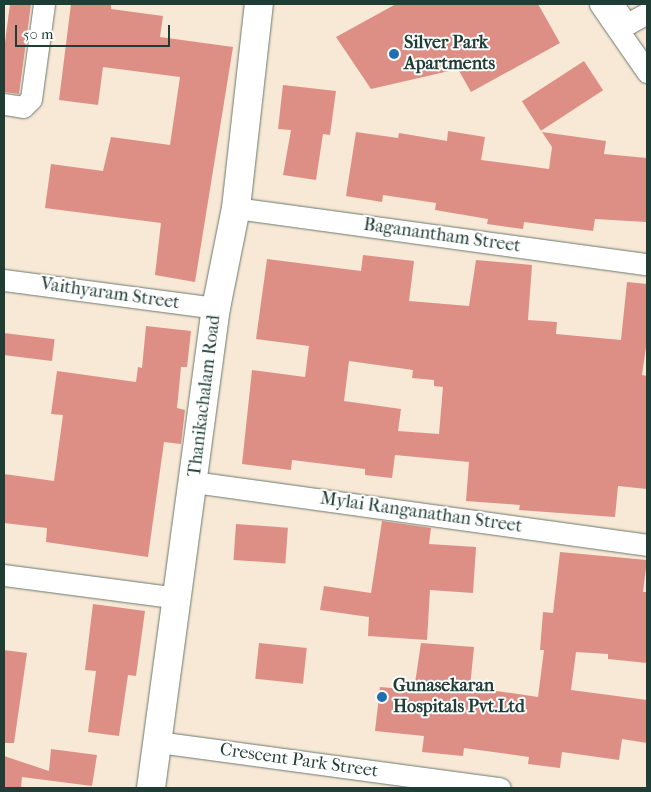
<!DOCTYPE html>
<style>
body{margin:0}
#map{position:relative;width:651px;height:792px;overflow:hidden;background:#f8e8d6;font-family:"IM FELL French Canon",serif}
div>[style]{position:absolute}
.building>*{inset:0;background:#dd8f86;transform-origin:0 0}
.roads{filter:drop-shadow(0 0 1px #6b796d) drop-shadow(0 0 1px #6b796d)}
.street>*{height:21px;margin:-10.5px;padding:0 10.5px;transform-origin:10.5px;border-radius:10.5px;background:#fff}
.secondary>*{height:28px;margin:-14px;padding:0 14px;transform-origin:14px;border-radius:14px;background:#fff}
.dots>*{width:14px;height:14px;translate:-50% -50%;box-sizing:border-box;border:2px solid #fff;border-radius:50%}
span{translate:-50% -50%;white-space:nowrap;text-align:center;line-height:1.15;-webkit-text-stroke:4px #fff;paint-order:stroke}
.poi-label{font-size:18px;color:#1f3d34;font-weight:700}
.left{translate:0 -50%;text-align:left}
.street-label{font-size:18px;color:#1f3d34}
.frame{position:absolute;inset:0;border:5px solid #1f3d34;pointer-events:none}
.scale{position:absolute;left:15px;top:25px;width:155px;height:22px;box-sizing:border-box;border:2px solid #1f3d34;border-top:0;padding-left:6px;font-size:15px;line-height:18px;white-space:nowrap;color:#1f3d34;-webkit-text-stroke:4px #fff;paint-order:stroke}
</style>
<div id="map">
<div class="building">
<div style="clip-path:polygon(10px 4px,31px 4px,19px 94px,4px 92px,4px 50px)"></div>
<div style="clip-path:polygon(71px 4px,111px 4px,111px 9px,163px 16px,160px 37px,233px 47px,195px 282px,155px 275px,161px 223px,45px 208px,51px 164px,103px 171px,111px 137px,170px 145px,180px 77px,103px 67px,98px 105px,59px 100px)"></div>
<div style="clip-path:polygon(396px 4px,538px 4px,560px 43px,471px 92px,458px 69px,371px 89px,336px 37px)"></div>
<div style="left:584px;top:61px;width:35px;height:74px;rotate:57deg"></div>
<div style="clip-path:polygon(283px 85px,336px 91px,330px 135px,323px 134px,316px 180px,283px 175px,291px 130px,278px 129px)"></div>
<div style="clip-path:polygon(448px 131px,485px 137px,481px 160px,549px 169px,552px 147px,542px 132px,606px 141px,604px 154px,647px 158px,646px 222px,595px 219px,593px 231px,524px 222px,523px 229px,487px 224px,488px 219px,435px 210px,436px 203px,383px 195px,382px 202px,346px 196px,356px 132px,398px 138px,399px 133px,447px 141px)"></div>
<div style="clip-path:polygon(evenodd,363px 255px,414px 261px,409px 301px,469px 306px,476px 260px,532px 265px,528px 320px,557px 322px,556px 334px,621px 340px,627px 282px,647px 284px,647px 340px,642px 375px,647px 376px,647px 489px,618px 486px,615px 517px,519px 510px,520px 505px,466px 501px,469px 462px,395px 455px,392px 478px,365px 475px,365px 469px,292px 460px,291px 470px,242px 464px,252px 370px,305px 377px,309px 346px,256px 339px,267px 259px,361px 271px,363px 255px,349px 361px,413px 370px,412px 378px,434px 380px,434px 386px,443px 387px,439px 434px,398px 431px,401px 409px,344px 401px,349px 361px)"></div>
<div style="clip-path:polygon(146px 326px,191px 331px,187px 367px,181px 367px,177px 408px,185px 410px,181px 444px,164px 442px,148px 557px,46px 542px,47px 528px,4px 523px,4px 474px,54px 481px,63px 415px,51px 414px,57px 371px,136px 382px,138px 367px,142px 368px)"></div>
<div style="left:4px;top:333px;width:51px;height:22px;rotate:7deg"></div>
<div style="clip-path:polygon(382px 521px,431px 528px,429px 544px,476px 547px,473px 593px,430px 590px,427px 640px,368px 636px,369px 617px,320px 610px,324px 586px,371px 593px)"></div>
<div style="left:236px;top:524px;width:52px;height:36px;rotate:4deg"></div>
<div style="clip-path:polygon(560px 552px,647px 560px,643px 592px,647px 592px,647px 663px,608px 659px,608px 654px,576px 652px,571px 690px,647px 700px,647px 743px,622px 739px,619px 760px,562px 752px,560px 768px,528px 764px,529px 757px,464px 748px,463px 756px,422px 752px,424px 736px,375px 731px,380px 687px,414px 690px,421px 643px,474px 647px,470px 687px,538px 697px,544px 650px,540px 650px,543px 612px,553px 613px)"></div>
<div style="clip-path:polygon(93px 604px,145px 611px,136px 676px,128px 675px,119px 736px,88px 732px,96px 671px,85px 670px)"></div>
<div style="left:259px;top:643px;width:48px;height:36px;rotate:6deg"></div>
<div style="clip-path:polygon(4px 650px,27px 653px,14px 743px,4px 743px)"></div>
<div style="clip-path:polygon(51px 749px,97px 755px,92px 786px,22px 777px,21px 788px,4px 788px,4px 756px,49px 771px)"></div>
</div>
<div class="roads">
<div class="street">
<div style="left:600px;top:4px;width:83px;rotate:55.3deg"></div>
<div style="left:613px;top:4px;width:20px;rotate:57deg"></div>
<div style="left:624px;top:21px;width:5px;rotate:22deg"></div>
<div style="left:629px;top:23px;width:21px;rotate:-29deg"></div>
<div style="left:4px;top:104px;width:19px;rotate:9deg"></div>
<div style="left:23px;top:107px;width:11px;rotate:-45deg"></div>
<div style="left:31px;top:99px;width:96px;rotate:-82.2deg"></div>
<div style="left:236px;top:208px;width:415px;rotate:7.8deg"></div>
<div style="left:4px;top:280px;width:214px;rotate:7.5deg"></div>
<div style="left:194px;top:482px;width:457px;rotate:7.9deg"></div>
<div style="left:4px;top:575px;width:176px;rotate:7.5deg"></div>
<div style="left:158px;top:742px;width:345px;rotate:7.7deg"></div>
</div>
<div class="secondary">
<div style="left:151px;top:788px;width:484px;rotate:-82.3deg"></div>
<div style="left:216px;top:308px;width:102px;rotate:-78.7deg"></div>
<div style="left:236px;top:208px;width:205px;rotate:-83.6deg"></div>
</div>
</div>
<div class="dots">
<div style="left:394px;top:54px;background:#1f6fb2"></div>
<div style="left:382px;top:697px;background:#1f6fb2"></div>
</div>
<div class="poi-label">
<span class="left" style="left:404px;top:54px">Silver Park<br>Apartments</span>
<span class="left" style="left:393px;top:697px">Gunasekaran<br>Hospitals Pvt.Ltd</span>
</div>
<div class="street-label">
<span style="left:442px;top:236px;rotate:8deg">Baganantham Street</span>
<span style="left:110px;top:294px;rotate:8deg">Vaithyaram Street</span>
<span style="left:205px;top:396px;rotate:-83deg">Thanikachalam Road</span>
<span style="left:421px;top:513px;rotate:8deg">Mylai Ranganathan Street</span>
<span style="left:299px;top:761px;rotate:8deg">Crescent Park Street</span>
</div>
<div class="frame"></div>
<div class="scale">50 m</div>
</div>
